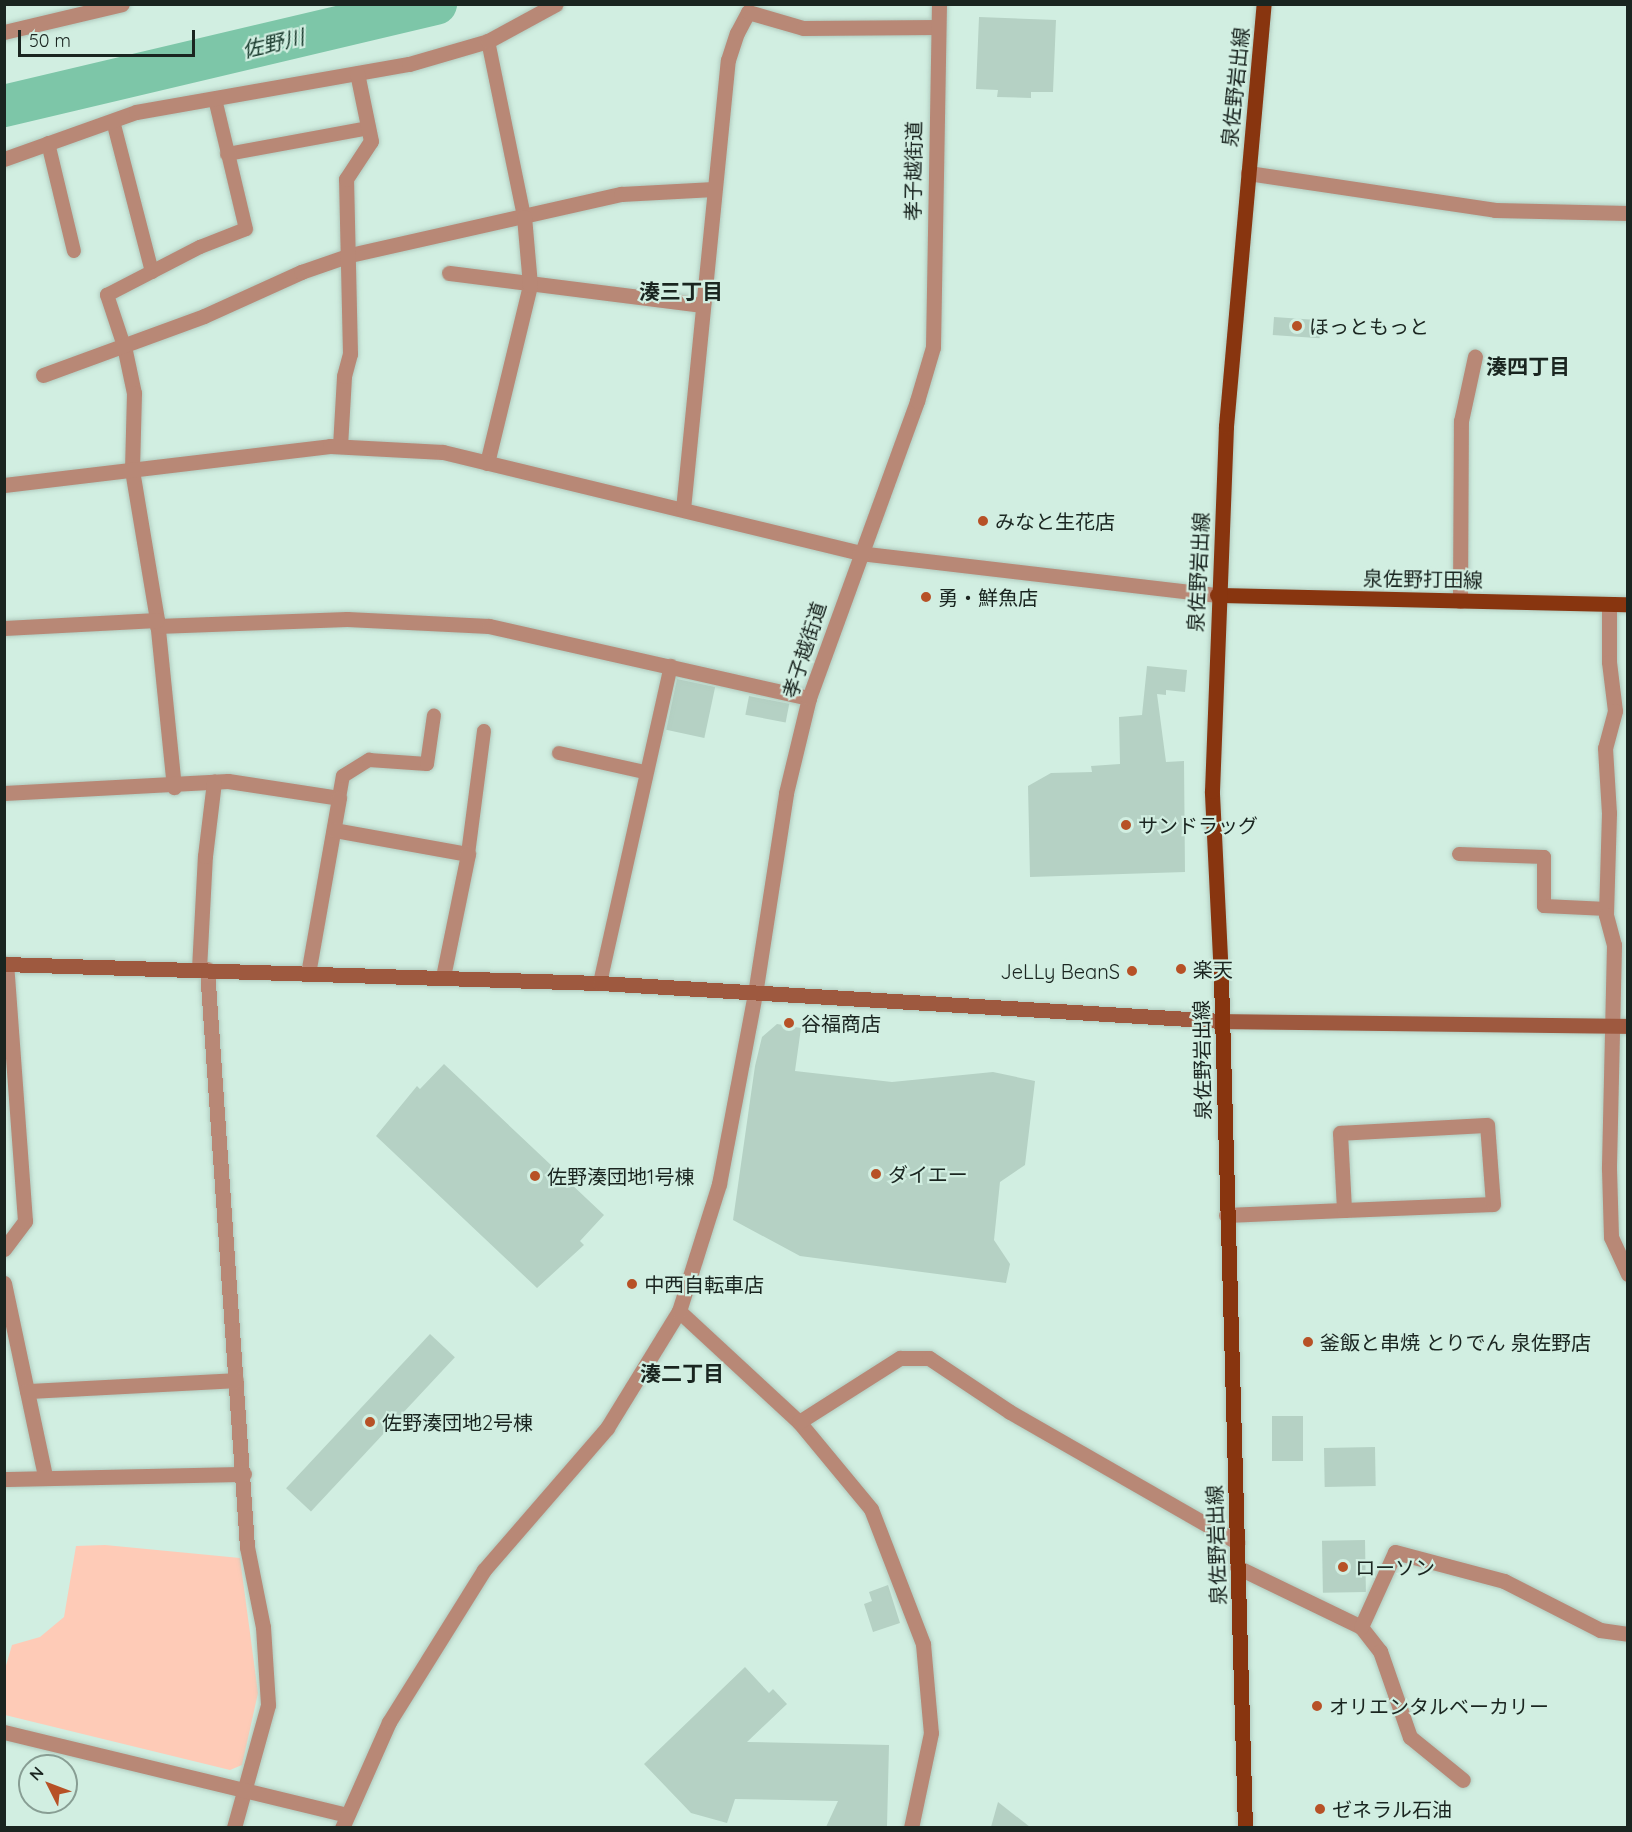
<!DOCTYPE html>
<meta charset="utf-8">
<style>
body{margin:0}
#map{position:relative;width:1632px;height:1832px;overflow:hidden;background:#d1eee1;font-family:Quicksand,"Noto Sans JP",sans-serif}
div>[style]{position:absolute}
.green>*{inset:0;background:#fecbb7}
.river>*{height:42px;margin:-21px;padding:0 21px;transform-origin:21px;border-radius:21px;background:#7dc6a8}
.building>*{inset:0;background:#b5d1c4;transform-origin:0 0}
.roads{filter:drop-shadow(0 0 2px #b0cabe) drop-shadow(0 0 2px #b0cabe)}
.lane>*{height:14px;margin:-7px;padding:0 7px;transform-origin:7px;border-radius:7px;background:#b88876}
.street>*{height:15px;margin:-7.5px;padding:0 7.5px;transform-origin:7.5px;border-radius:7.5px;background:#b88876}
.secondary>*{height:15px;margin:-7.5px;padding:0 7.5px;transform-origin:7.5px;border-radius:7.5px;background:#9e593f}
.primary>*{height:15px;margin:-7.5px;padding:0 7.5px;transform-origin:7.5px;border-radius:7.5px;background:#88350f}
.dots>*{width:16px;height:16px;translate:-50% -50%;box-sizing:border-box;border:3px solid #d1eee1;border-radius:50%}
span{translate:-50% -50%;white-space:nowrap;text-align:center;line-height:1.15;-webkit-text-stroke:4.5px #d1eee1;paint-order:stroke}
.street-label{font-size:20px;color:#1a2520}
.poi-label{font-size:20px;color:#1a2520}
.left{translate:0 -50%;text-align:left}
.right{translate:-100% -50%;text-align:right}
.water-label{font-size:21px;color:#18392c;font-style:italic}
.neighbourhood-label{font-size:21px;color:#1a2520;font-weight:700}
.frame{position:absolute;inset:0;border:6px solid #1a2520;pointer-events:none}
.north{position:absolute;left:18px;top:1754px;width:60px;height:60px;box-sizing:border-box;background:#d1eee1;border:2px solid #889e94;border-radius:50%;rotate:312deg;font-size:16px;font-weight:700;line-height:24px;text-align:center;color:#1a2520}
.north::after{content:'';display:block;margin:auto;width:21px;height:27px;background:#b75126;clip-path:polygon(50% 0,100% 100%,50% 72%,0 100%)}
.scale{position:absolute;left:18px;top:30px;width:177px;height:27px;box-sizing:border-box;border:3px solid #1a2520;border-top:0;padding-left:8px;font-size:18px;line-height:21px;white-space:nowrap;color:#1a2520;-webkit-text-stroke:4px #d1eee1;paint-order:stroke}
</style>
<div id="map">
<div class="green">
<div style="clip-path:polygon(105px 1545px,240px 1558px,258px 1693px,242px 1765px,230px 1770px,5px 1715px,5px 1669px,12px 1645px,40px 1637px,64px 1617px,76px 1546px)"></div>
</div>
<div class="river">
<div style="left:4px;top:106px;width:444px;rotate:-13.3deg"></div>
</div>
<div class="building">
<div style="clip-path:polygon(979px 17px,1056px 20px,1053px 92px,1031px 92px,1031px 98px,997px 97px,998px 90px,976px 89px)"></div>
<div style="left:1274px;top:317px;width:47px;height:18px;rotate:4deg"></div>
<div style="clip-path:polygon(1147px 666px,1187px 670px,1185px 692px,1166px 690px,1166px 695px,1157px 694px,1166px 762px,1184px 761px,1185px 872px,1030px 877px,1028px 786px,1051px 773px,1092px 772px,1091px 766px,1120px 764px,1119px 717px,1142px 715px)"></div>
<div style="left:677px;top:679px;width:39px;height:52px;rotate:12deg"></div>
<div style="left:749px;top:696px;width:41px;height:19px;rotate:11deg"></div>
<div style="clip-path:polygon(777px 1024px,801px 1028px,795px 1071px,892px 1082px,993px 1072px,1035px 1081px,1025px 1165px,1000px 1182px,994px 1240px,1010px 1264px,1006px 1283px,800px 1256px,733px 1220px,755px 1066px,762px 1037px)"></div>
<div style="clip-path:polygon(444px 1064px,604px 1215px,580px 1241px,584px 1245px,537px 1288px,376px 1136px,417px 1086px,420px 1089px)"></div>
<div style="left:430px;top:1334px;width:34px;height:211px;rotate:43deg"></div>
<div style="left:1272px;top:1416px;width:31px;height:45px"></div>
<div style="left:1375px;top:1447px;width:39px;height:51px;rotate:89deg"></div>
<div style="left:1365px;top:1540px;width:52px;height:43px;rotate:89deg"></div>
<div style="clip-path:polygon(888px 1585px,900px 1623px,873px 1632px,864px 1604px,872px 1601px,869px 1592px)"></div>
<div style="clip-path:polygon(745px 1667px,769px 1693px,773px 1689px,787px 1704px,747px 1742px,889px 1745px,887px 1827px,826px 1827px,838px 1801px,735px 1799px,727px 1823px,691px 1813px,644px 1764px)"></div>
<div style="clip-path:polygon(998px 1802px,1030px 1827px,991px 1827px)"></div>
</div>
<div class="roads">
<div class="lane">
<div style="left:488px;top:41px;width:180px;rotate:78.4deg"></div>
<div style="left:113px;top:121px;width:156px;rotate:75.5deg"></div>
<div style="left:48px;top:143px;width:111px;rotate:76.5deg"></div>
<div style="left:227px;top:154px;width:144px;rotate:-10.4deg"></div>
<div style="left:124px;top:346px;width:54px;rotate:-108.4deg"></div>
<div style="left:107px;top:295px;width:105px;rotate:-27.3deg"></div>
<div style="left:200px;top:247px;width:49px;rotate:-21.4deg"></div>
<div style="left:246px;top:229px;width:134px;rotate:-103.4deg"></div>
<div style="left:559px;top:753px;width:88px;rotate:12.5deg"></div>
<div style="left:339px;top:798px;width:22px;rotate:-80deg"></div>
<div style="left:343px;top:776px;width:31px;rotate:-32deg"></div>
<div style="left:369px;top:760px;width:58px;rotate:3.9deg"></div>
<div style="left:427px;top:764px;width:49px;rotate:-81.9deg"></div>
<div style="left:468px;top:854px;width:124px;rotate:-82.6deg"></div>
<div style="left:1459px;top:854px;width:85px;rotate:2deg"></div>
<div style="left:1544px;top:857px;width:49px;rotate:90deg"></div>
<div style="left:1544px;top:906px;width:63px;rotate:2.7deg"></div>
<div style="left:600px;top:983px;width:325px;rotate:-77.4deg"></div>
</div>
<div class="street">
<div style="left:4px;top:32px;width:121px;rotate:-13.3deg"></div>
<div style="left:4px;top:159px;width:140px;rotate:-19.6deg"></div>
<div style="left:136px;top:112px;width:277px;rotate:-10deg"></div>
<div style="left:409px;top:64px;width:82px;rotate:-16.2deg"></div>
<div style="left:488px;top:41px;width:77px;rotate:-28.6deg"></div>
<div style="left:1248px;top:173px;width:250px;rotate:8.5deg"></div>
<div style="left:1495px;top:210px;width:133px;rotate:1.3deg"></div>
<div style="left:449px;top:273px;width:256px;rotate:7.2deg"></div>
<div style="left:124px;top:346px;width:48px;rotate:78deg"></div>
<div style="left:134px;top:393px;width:77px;rotate:91.5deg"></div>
<div style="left:132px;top:470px;width:152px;rotate:80.5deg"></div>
<div style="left:157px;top:620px;width:168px;rotate:84.2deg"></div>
<div style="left:43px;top:375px;width:171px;rotate:-20.1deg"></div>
<div style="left:204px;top:316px;width:107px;rotate:-24.4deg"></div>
<div style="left:301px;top:272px;width:52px;rotate:-19.1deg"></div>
<div style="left:350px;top:255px;width:278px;rotate:-12.7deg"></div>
<div style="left:621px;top:194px;width:93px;rotate:-3.1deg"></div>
<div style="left:340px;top:446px;width:70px;rotate:-86.7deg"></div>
<div style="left:344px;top:376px;width:23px;rotate:-75deg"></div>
<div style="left:350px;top:354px;width:175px;rotate:-91.3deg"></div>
<div style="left:346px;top:179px;width:45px;rotate:-56.7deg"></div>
<div style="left:371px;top:141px;width:69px;rotate:-101.6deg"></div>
<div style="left:487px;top:463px;width:183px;rotate:-76.4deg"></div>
<div style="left:530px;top:285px;width:68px;rotate:-95deg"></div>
<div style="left:4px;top:485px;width:328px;rotate:-6.8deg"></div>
<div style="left:330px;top:446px;width:113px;rotate:3deg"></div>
<div style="left:443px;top:452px;width:428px;rotate:13.6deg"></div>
<div style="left:859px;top:553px;width:360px;rotate:6.7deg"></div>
<div style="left:683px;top:509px;width:451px;rotate:-84.3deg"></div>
<div style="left:728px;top:60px;width:28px;rotate:-72deg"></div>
<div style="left:737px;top:33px;width:24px;rotate:-62deg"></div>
<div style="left:748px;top:12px;width:57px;rotate:16.2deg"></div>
<div style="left:803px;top:28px;width:135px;rotate:-0.4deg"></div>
<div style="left:1460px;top:601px;width:180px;rotate:-89.7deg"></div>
<div style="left:1461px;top:421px;width:66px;rotate:-77.8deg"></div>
<div style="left:1609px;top:604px;width:58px;rotate:90deg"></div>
<div style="left:1609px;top:662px;width:49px;rotate:83deg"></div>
<div style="left:1615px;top:711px;width:38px;rotate:105deg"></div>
<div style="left:1605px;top:748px;width:65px;rotate:86.5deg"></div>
<div style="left:1609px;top:813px;width:102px;rotate:91.7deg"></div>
<div style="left:1606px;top:915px;width:31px;rotate:75deg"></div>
<div style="left:1614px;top:945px;width:224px;rotate:91.3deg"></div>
<div style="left:1609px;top:1169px;width:68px;rotate:88.3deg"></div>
<div style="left:1611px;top:1237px;width:41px;rotate:65.3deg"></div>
<div style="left:157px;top:626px;width:190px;rotate:-2.1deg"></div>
<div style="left:347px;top:619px;width:142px;rotate:2.8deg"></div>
<div style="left:489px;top:626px;width:328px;rotate:12.7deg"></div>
<div style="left:4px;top:628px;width:153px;rotate:-3deg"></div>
<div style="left:4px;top:793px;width:224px;rotate:-3.1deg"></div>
<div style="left:228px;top:781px;width:112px;rotate:8.7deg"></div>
<div style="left:339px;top:798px;width:178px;rotate:100deg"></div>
<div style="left:334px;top:830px;width:136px;rotate:10.2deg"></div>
<div style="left:468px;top:854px;width:126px;rotate:101.5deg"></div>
<div style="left:199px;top:969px;width:113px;rotate:-87deg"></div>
<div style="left:205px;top:856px;width:75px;rotate:-83.1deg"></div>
<div style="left:207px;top:969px;width:579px;rotate:86.04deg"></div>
<div style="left:247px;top:1547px;width:82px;rotate:78.7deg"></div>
<div style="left:263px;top:1627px;width:78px;rotate:86.3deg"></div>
<div style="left:268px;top:1705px;width:128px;rotate:105.5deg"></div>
<div style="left:1226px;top:1215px;width:118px;rotate:-2.4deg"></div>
<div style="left:1344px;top:1210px;width:149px;rotate:-2.3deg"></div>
<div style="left:1493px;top:1204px;width:79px;rotate:-94.3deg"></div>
<div style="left:1487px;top:1125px;width:147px;rotate:176.9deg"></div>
<div style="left:1340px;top:1133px;width:77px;rotate:87deg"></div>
<div style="left:4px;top:1249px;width:35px;rotate:-53deg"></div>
<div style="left:25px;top:1221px;width:258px;rotate:-94.2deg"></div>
<div style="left:4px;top:1283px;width:197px;rotate:78deg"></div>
<div style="left:679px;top:1311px;width:163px;rotate:42.8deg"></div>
<div style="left:799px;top:1422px;width:113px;rotate:50.4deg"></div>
<div style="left:871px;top:1509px;width:145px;rotate:68.9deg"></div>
<div style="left:923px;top:1644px;width:89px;rotate:84.9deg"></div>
<div style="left:931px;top:1733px;width:97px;rotate:101.9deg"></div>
<div style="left:27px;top:1391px;width:209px;rotate:-3deg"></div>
<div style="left:799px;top:1422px;width:120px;rotate:-32.4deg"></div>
<div style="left:900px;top:1358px;width:29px"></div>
<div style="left:929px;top:1358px;width:97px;rotate:33.7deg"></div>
<div style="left:1010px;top:1412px;width:262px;rotate:29.8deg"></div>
<div style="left:4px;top:1479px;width:240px;rotate:-1.2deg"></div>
<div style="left:1237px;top:1567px;width:138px;rotate:25.8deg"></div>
<div style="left:1361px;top:1627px;width:31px;rotate:52deg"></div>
<div style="left:1380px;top:1651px;width:91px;rotate:70.8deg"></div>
<div style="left:1410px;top:1737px;width:68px;rotate:39.1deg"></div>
<div style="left:1361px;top:1627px;width:82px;rotate:-65.6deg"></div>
<div style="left:1395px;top:1552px;width:113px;rotate:14.9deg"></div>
<div style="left:1504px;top:1581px;width:108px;rotate:27deg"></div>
<div style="left:1600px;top:1630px;width:28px;rotate:8deg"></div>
<div style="left:4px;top:1732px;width:352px;rotate:13.6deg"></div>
<div style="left:342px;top:1828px;width:116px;rotate:-66.1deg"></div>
<div style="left:389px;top:1722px;width:179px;rotate:-58deg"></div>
<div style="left:484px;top:1570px;width:188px;rotate:-49.1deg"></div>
<div style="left:607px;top:1428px;width:137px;rotate:-58.4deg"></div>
<div style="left:679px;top:1311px;width:133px;rotate:-72.5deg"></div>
<div style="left:719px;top:1184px;width:193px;rotate:-79.3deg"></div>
<div style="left:755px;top:994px;width:203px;rotate:-81.2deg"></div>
<div style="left:786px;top:793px;width:98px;rotate:-76.4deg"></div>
<div style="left:809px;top:698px;width:316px;rotate:-70deg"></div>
<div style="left:917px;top:401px;width:56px;rotate:-73.5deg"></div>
<div style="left:933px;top:347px;width:343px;rotate:-89deg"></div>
</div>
<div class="secondary">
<div style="left:4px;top:964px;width:596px;rotate:1.83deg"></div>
<div style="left:600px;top:983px;width:623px;rotate:3.5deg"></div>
<div style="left:1222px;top:1021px;width:406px;rotate:0.7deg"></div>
</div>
<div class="primary">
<div style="left:1217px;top:595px;width:411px;rotate:1.3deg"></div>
<div style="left:1245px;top:1828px;width:850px;rotate:-91.62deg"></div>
<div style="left:1221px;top:978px;width:187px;rotate:-92.8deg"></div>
<div style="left:1212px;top:791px;width:365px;rotate:-87.8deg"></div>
<div style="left:1226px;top:426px;width:424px;rotate:-84.9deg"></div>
</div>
</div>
<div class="dots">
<div style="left:1297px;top:326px;background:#b75126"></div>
<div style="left:983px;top:521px;background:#b75126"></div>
<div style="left:926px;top:597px;background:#b75126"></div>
<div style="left:1126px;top:825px;background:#b75126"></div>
<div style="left:1181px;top:969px;background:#b75126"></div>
<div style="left:1132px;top:971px;background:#b75126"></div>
<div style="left:789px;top:1023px;background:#b75126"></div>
<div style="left:876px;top:1174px;background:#b75126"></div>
<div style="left:535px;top:1176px;background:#b75126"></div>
<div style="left:632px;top:1284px;background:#b75126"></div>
<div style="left:1308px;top:1342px;background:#b75126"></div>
<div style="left:370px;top:1422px;background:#b75126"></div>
<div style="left:1343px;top:1567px;background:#b75126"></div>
<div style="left:1317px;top:1706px;background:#b75126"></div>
<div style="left:1320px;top:1809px;background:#b75126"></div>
</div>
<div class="street-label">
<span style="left:1235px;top:87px;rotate:-84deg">泉佐野岩出線</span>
<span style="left:913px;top:171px;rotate:-89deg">孝子越街道</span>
<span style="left:1198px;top:572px;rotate:-87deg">泉佐野岩出線</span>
<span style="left:1423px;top:579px;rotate:1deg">泉佐野打田線</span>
<span style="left:804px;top:650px;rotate:-72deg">孝子越街道</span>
<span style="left:1202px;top:1060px;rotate:-91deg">泉佐野岩出線</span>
<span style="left:1216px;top:1545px;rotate:-92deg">泉佐野岩出線</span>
</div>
<div class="poi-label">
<span class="left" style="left:1309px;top:326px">ほっともっと</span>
<span class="left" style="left:995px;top:521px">みなと生花店</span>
<span class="left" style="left:938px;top:597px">勇・鮮魚店</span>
<span class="left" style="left:1138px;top:825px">サンドラッグ</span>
<span class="left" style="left:1193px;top:969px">楽天</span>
<span class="right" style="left:1120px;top:971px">JeLLy BeanS</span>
<span class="left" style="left:801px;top:1023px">谷福商店</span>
<span class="left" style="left:888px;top:1174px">ダイエー</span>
<span class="left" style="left:547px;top:1176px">佐野湊団地1号棟</span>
<span class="left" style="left:644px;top:1284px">中西自転車店</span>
<span class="left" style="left:1320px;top:1342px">釜飯と串焼 とりでん 泉佐野店</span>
<span class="left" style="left:382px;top:1422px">佐野湊団地2号棟</span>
<span class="left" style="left:1355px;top:1567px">ローソン</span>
<span class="left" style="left:1329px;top:1706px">オリエンタルベーカリー</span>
<span class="left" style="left:1332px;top:1809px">ゼネラル石油</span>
</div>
<div class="water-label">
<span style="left:273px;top:43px;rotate:-13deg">佐野川</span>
</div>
<div class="neighbourhood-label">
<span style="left:681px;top:291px">湊三丁目</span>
<span style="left:1528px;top:366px">湊四丁目</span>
<span style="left:682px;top:1373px">湊二丁目</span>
</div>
<div class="frame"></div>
<div class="north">N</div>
<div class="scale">50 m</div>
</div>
